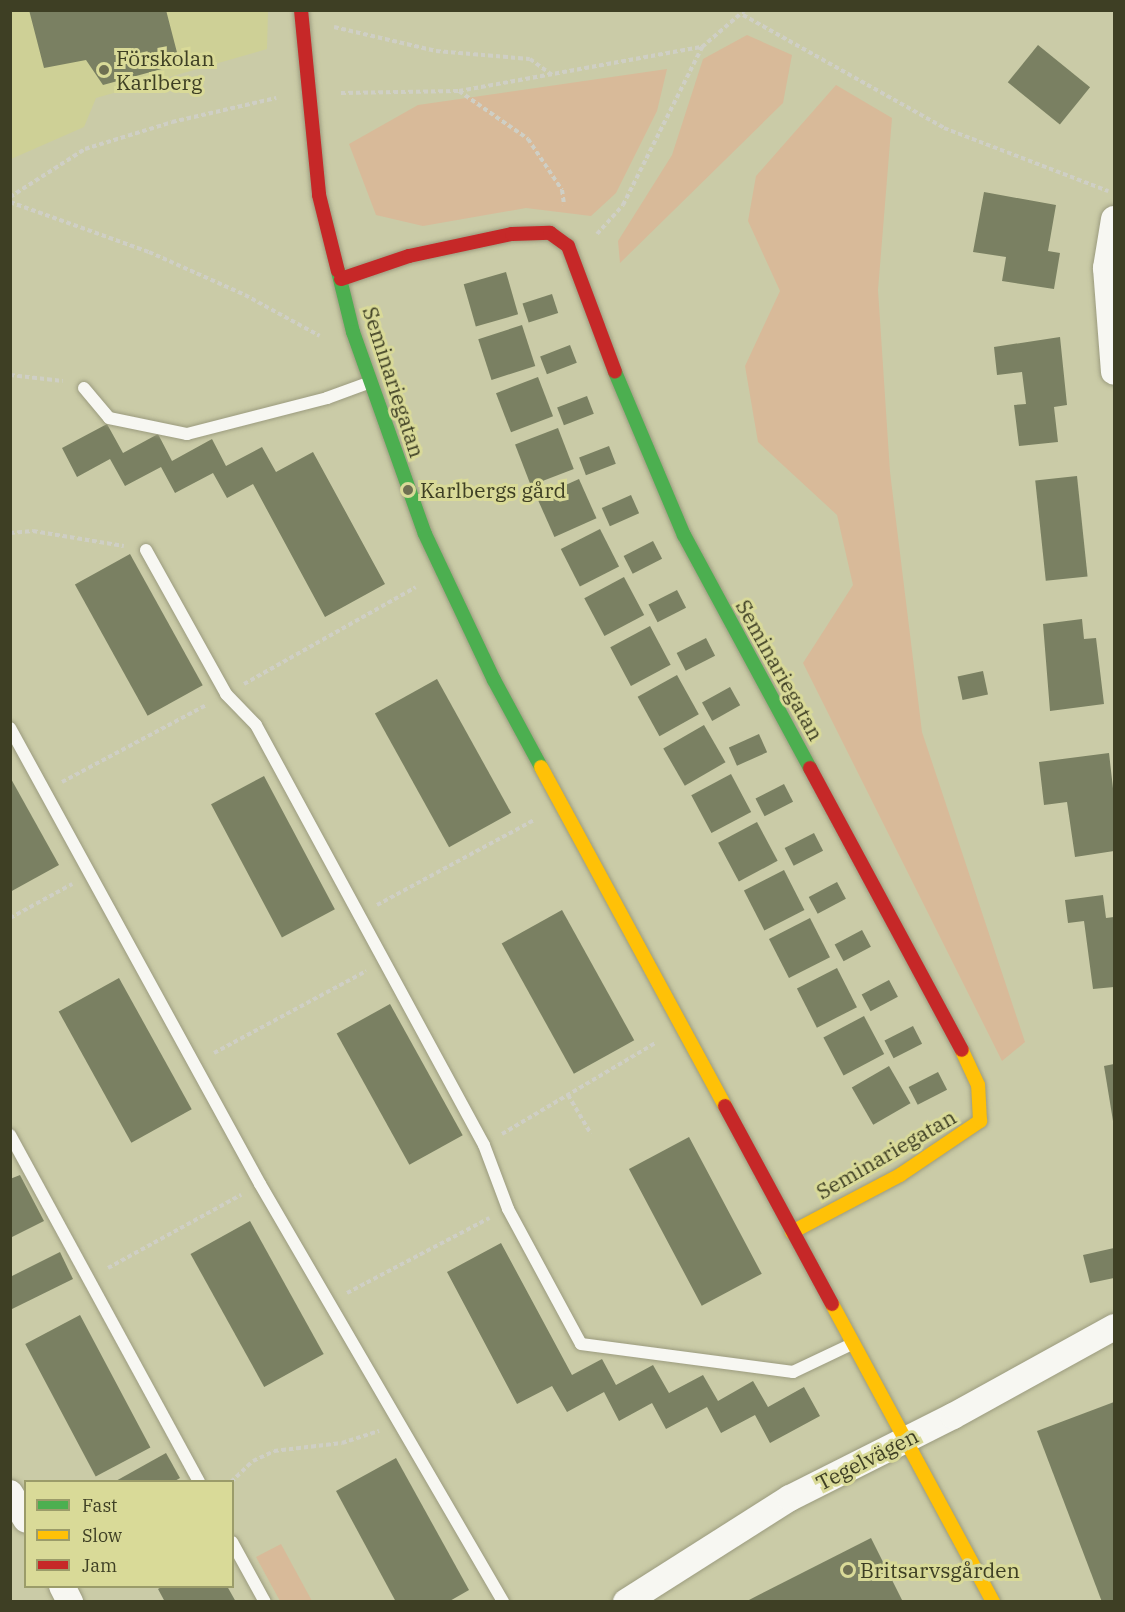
<!DOCTYPE html>
<meta charset="utf-8">
<style>
body{margin:0}
#map{position:relative;width:1125px;height:1612px;overflow:hidden;background:#cacba7;font-family:"IBM Plex Serif",serif}
div>[style]{position:absolute}
.built>*{inset:0;background:#ced096}
.green>*{inset:0;background:#d8ba99}
.building>*{inset:0;background:#7a8062;transform-origin:0 0}
.path>*{height:4px;margin-top:-2px;transform-origin:0;background:repeating-linear-gradient(90deg,#cfcfc5 0 4.5px,transparent 0 7.5px)}
.roads{filter:drop-shadow(0 0 2px #9b9b7e) drop-shadow(0 0 2px #9b9b7e)}
.lane>*{height:12px;margin:-6px;padding:0 6px;transform-origin:6px;border-radius:6px;background:#f7f7f2}
.street>*{height:26px;margin:-13px;padding:0 13px;transform-origin:13px;border-radius:13px;background:#f7f7f2}
.fast>*{height:14px;margin:-7px;padding:0 7px;transform-origin:7px;border-radius:7px;background:#4caf50}
.slow>*{height:14px;margin:-7px;padding:0 7px;transform-origin:7px;border-radius:7px;background:#ffc107}
.jam>*{height:14px;margin:-7px;padding:0 7px;transform-origin:7px;border-radius:7px;background:#c62828}
.dots>*{width:16px;height:16px;translate:-50% -50%;box-sizing:border-box;border:3px solid #d9da98;border-radius:50%}
span{translate:-50% -50%;white-space:nowrap;text-align:center;line-height:1.15;-webkit-text-stroke:6px #d9da98;paint-order:stroke}
.poi-label{font-size:21px;color:#3e3f24}
.left{translate:0 -50%;text-align:left}
.street-label{font-size:21px;color:#3e3f24}
.frame{position:absolute;inset:0;border:12px solid #3e3f24;pointer-events:none}
.legend{position:absolute;left:24px;top:1480px;width:210px;height:108px;box-sizing:border-box;background:#d9da98;border:2px solid #9b9c6a;margin:0;padding:8px 10px;list-style:none;font-size:18px;color:#3e3f24}
.legend li{display:flex;align-items:center;gap:12px;height:30px}
.legend b{width:30px;border:2px solid #9b9c6a}
</style>
<div id="map">
<div class="built">
<div style="clip-path:polygon(11px 11px,268px 11px,267px 49px,96px 98px,84px 127px,11px 159px)"></div>
</div>
<div class="green">
<div style="clip-path:polygon(747px 35px,792px 55px,783px 103px,620px 263px,618px 241px,672px 155px,703px 59px)"></div>
<div style="clip-path:polygon(667px 69px,657px 111px,616px 193px,591px 216px,526px 208px,423px 226px,376px 215px,349px 144px,418px 105px)"></div>
<div style="clip-path:polygon(836px 85px,892px 118px,878px 290px,890px 472px,922px 732px,1025px 1042px,1002px 1061px,803px 663px,853px 585px,837px 515px,758px 442px,745px 366px,780px 291px,748px 221px,756px 176px)"></div>
<div style="clip-path:polygon(281px 1544px,312px 1601px,280px 1601px,256px 1557px)"></div>
</div>
<div class="building">
<div style="clip-path:polygon(29px 10px,166px 10px,180px 64px,103px 85px,86px 60px,44px 68px)"></div>
<div style="left:1038px;top:45px;width:67px;height:48px;rotate:39deg"></div>
<div style="clip-path:polygon(984px 192px,1056px 205px,1048px 251px,1060px 253px,1054px 289px,1002px 281px,1006px 257px,973px 252px)"></div>
<div style="left:506px;top:272px;width:44px;height:44px;rotate:74deg"></div>
<div style="left:552px;top:294px;width:20px;height:31px;rotate:72deg"></div>
<div style="left:522px;top:325px;width:43px;height:46px;rotate:72deg"></div>
<div style="clip-path:polygon(1060px 337px,1067px 405px,1054px 407px,1058px 442px,1019px 446px,1014px 405px,1026px 404px,1022px 372px,997px 375px,994px 347px)"></div>
<div style="left:570px;top:345px;width:19px;height:32px;rotate:69deg"></div>
<div style="left:538px;top:377px;width:42px;height:45px;rotate:69deg"></div>
<div style="left:587px;top:396px;width:19px;height:32px;rotate:69deg"></div>
<div style="clip-path:polygon(107px 424px,123px 453px,158px 434px,172px 461px,212px 439px,226px 466px,262px 447px,276px 472px,313px 452px,385px 584px,325px 617px,253px 484px,227px 498px,213px 473px,175px 493px,161px 467px,125px 486px,110px 459px,77px 477px,62px 448px)"></div>
<div style="left:558px;top:428px;width:44px;height:46px;rotate:69deg"></div>
<div style="left:609px;top:446px;width:19px;height:32px;rotate:69deg"></div>
<div style="left:1077px;top:476px;width:101px;height:42px;rotate:84deg"></div>
<div style="left:579px;top:479px;width:43px;height:46px;rotate:66deg"></div>
<div style="left:631px;top:495px;width:20px;height:32px;rotate:66deg"></div>
<div style="left:600px;top:529px;width:42px;height:44px;rotate:63deg"></div>
<div style="left:653px;top:541px;width:20px;height:33px;rotate:63deg"></div>
<div style="left:130px;top:554px;width:150px;height:63px;rotate:61deg"></div>
<div style="left:624px;top:577px;width:43px;height:45px;rotate:62deg"></div>
<div style="left:677px;top:590px;width:20px;height:32px;rotate:63deg"></div>
<div style="clip-path:polygon(1082px 619px,1084px 639px,1096px 638px,1104px 704px,1050px 711px,1043px 624px)"></div>
<div style="left:650px;top:626px;width:44px;height:45px;rotate:62deg"></div>
<div style="left:706px;top:638px;width:20px;height:33px;rotate:63deg"></div>
<div style="left:983px;top:671px;width:24px;height:26px;rotate:78deg"></div>
<div style="left:677px;top:675px;width:45px;height:45px;rotate:61deg"></div>
<div style="left:437px;top:679px;width:153px;height:71px;rotate:61deg"></div>
<div style="left:730px;top:687px;width:21px;height:32px;rotate:61deg"></div>
<div style="left:704px;top:725px;width:43px;height:47px;rotate:60deg"></div>
<div style="left:759px;top:734px;width:20px;height:33px;rotate:66deg"></div>
<div style="clip-path:polygon(1109px 753px,1114px 797px,1114px 851px,1075px 857px,1067px 802px,1044px 805px,1039px 762px)"></div>
<div style="left:731px;top:774px;width:43px;height:45px;rotate:62deg"></div>
<div style="left:264px;top:776px;width:151px;height:60px;rotate:62deg"></div>
<div style="clip-path:polygon(10px 777px,59px 865px,10px 892px)"></div>
<div style="left:784px;top:784px;width:20px;height:32px;rotate:63deg"></div>
<div style="left:757px;top:822px;width:44px;height:44px;rotate:62deg"></div>
<div style="left:814px;top:833px;width:20px;height:33px;rotate:63deg"></div>
<div style="left:784px;top:870px;width:45px;height:45px;rotate:63deg"></div>
<div style="left:837px;top:882px;width:19px;height:32px;rotate:62deg"></div>
<div style="clip-path:polygon(1103px 895px,1106px 918px,1114px 917px,1114px 987px,1093px 989px,1084px 921px,1068px 923px,1065px 900px)"></div>
<div style="left:562px;top:910px;width:149px;height:69px;rotate:61deg"></div>
<div style="left:810px;top:918px;width:44px;height:46px;rotate:63deg"></div>
<div style="left:862px;top:930px;width:19px;height:31px;rotate:62deg"></div>
<div style="left:837px;top:968px;width:44px;height:45px;rotate:63deg"></div>
<div style="left:119px;top:978px;width:150px;height:69px;rotate:61deg"></div>
<div style="left:889px;top:980px;width:19px;height:31px;rotate:62deg"></div>
<div style="left:390px;top:1004px;width:150px;height:61px;rotate:61deg"></div>
<div style="left:864px;top:1016px;width:43px;height:46px;rotate:62deg"></div>
<div style="left:913px;top:1026px;width:20px;height:32px;rotate:63deg"></div>
<div style="clip-path:polygon(1114px 1064px,1114px 1120px,1113px 1121px,1104px 1066px)"></div>
<div style="left:889px;top:1066px;width:43px;height:43px;rotate:60deg"></div>
<div style="left:938px;top:1072px;width:20px;height:33px;rotate:63deg"></div>
<div style="left:689px;top:1137px;width:155px;height:68px;rotate:62deg"></div>
<div style="clip-path:polygon(20px 1175px,44px 1221px,10px 1238px,10px 1179px)"></div>
<div style="left:250px;top:1221px;width:152px;height:68px;rotate:61deg"></div>
<div style="clip-path:polygon(501px 1243px,572px 1375px,602px 1359px,616px 1385px,653px 1365px,669px 1393px,703px 1375px,718px 1401px,753px 1381px,768px 1407px,804px 1387px,820px 1416px,770px 1443px,755px 1415px,721px 1433px,707px 1407px,666px 1429px,652px 1403px,619px 1421px,604px 1392px,567px 1412px,552px 1386px,517px 1404px,447px 1272px)"></div>
<div style="clip-path:polygon(1114px 1248px,1114px 1278px,1090px 1283px,1083px 1255px)"></div>
<div style="clip-path:polygon(60px 1252px,73px 1279px,10px 1310px,10px 1277px)"></div>
<div style="left:80px;top:1315px;width:150px;height:62px;rotate:62deg"></div>
<div style="clip-path:polygon(1114px 1402px,1114px 1602px,1102px 1602px,1037px 1431px)"></div>
<div style="clip-path:polygon(166px 1453px,180px 1478px,173px 1482px,114px 1482px)"></div>
<div style="clip-path:polygon(396px 1458px,469px 1590px,448px 1602px,396px 1602px,336px 1491px)"></div>
<div style="clip-path:polygon(871px 1538px,903px 1602px,745px 1602px)"></div>
<div style="clip-path:polygon(163px 1586px,227px 1586px,236px 1602px,165px 1602px,158px 1589px)"></div>
</div>
<div class="path">
<div style="left:743px;top:15px;width:231px;rotate:29.3deg"></div>
<div style="left:944px;top:128px;width:176px;rotate:21deg"></div>
<div style="left:334px;top:27px;width:105px;rotate:13.2deg"></div>
<div style="left:436px;top:51px;width:94px;rotate:4.9deg"></div>
<div style="left:530px;top:59px;width:27px;rotate:36deg"></div>
<div style="left:459px;top:91px;width:84px;rotate:34.8deg"></div>
<div style="left:528px;top:139px;width:61px;rotate:56.3deg"></div>
<div style="left:562px;top:190px;width:15px;rotate:82deg"></div>
<div style="left:341px;top:93px;width:118px;rotate:-1deg"></div>
<div style="left:459px;top:91px;width:247px;rotate:-10.3deg"></div>
<div style="left:10px;top:197px;width:89px;rotate:-32.6deg"></div>
<div style="left:85px;top:149px;width:91px;rotate:-17.2deg"></div>
<div style="left:172px;top:122px;width:107px;rotate:-13deg"></div>
<div style="left:10px;top:202px;width:148px;rotate:19.8deg"></div>
<div style="left:149px;top:252px;width:105px;rotate:24.1deg"></div>
<div style="left:245px;top:295px;width:85px;rotate:28.7deg"></div>
<div style="left:597px;top:234px;width:39px;rotate:-48deg"></div>
<div style="left:623px;top:205px;width:177px;rotate:-63.4deg"></div>
<div style="left:702px;top:47px;width:57px;rotate:-40.7deg"></div>
<div style="left:10px;top:375px;width:53px;rotate:6.5deg"></div>
<div style="left:10px;top:533px;width:23px;rotate:-5deg"></div>
<div style="left:33px;top:531px;width:92px;rotate:9.4deg"></div>
<div style="left:244px;top:684px;width:197px;rotate:-29.4deg"></div>
<div style="left:62px;top:782px;width:163px;rotate:-28.1deg"></div>
<div style="left:377px;top:905px;width:179px;rotate:-28.4deg"></div>
<div style="left:10px;top:918px;width:71px;rotate:-28.7deg"></div>
<div style="left:214px;top:1053px;width:173px;rotate:-28.3deg"></div>
<div style="left:568px;top:1095px;width:45px;rotate:59.5deg"></div>
<div style="left:502px;top:1134px;width:178px;rotate:-30.7deg"></div>
<div style="left:108px;top:1268px;width:152px;rotate:-28.8deg"></div>
<div style="left:347px;top:1293px;width:161px;rotate:-27.8deg"></div>
<div style="left:231px;top:1482px;width:30px;rotate:-44deg"></div>
<div style="left:253px;top:1461px;width:23px;rotate:-25deg"></div>
<div style="left:274px;top:1451px;width:68px;rotate:-6.7deg"></div>
<div style="left:342px;top:1443px;width:39px;rotate:-18deg"></div>
</div>
<div class="roads">
<div class="lane">
<div style="left:84px;top:388px;width:39px;rotate:50deg"></div>
<div style="left:109px;top:418px;width:80px;rotate:11.6deg"></div>
<div style="left:187px;top:434px;width:145px;rotate:-14.4deg"></div>
<div style="left:327px;top:398px;width:44px;rotate:-20.1deg"></div>
<div style="left:146px;top:550px;width:165px;rotate:60.9deg"></div>
<div style="left:226px;top:694px;width:43px;rotate:45.9deg"></div>
<div style="left:256px;top:725px;width:478px;rotate:61.5deg"></div>
<div style="left:484px;top:1145px;width:68px;rotate:69.4deg"></div>
<div style="left:508px;top:1209px;width:153px;rotate:61.6deg"></div>
<div style="left:581px;top:1344px;width:214px;rotate:7.5deg"></div>
<div style="left:793px;top:1372px;width:65px;rotate:-25.4deg"></div>
<div style="left:10px;top:728px;width:520px;rotate:61.27deg"></div>
<div style="left:260px;top:1184px;width:484px;rotate:59.8deg"></div>
<div style="left:10px;top:1135px;width:395px;rotate:61.4deg"></div>
<div style="left:232px;top:1542px;width:68px;rotate:61.2deg"></div>
</div>
<div class="street">
<div style="left:1114px;top:219px;width:50px;rotate:99.3deg"></div>
<div style="left:1106px;top:268px;width:104px;rotate:85.6deg"></div>
<div style="left:10px;top:1493px;width:31px;rotate:59deg"></div>
<div style="left:62px;top:1586px;width:18px;rotate:63deg"></div>
<div style="left:626px;top:1602px;width:194px;rotate:-32.4deg"></div>
<div style="left:790px;top:1498px;width:182px;rotate:-26.7deg"></div>
<div style="left:953px;top:1416px;width:184px;rotate:-28.9deg"></div>
</div>
<div class="fast">
<div style="left:338px;top:271px;width:63px;rotate:76.2deg"></div>
<div style="left:353px;top:332px;width:214px;rotate:70.4deg"></div>
<div style="left:425px;top:534px;width:161px;rotate:64.7deg"></div>
<div style="left:494px;top:680px;width:99px;rotate:61.6deg"></div>
<div style="left:615px;top:372px;width:177px;rotate:67.1deg"></div>
<div style="left:684px;top:535px;width:265px;rotate:61.6deg"></div>
</div>
<div class="slow">
<div style="left:541px;top:767px;width:386px;rotate:61.5deg"></div>
<div style="left:792px;top:1232px;width:122px;rotate:-27.8deg"></div>
<div style="left:900px;top:1175px;width:97px;rotate:-34deg"></div>
<div style="left:980px;top:1121px;width:36px;rotate:-93deg"></div>
<div style="left:978px;top:1085px;width:38px;rotate:-115deg"></div>
<div style="left:832px;top:1304px;width:339px;rotate:61.6deg"></div>
</div>
<div class="jam">
<div style="left:301px;top:10px;width:186px;rotate:84.4deg"></div>
<div style="left:319px;top:195px;width:78px;rotate:76deg"></div>
<div style="left:341px;top:279px;width:72px;rotate:-18.7deg"></div>
<div style="left:409px;top:256px;width:105px;rotate:-12.1deg"></div>
<div style="left:512px;top:234px;width:38px;rotate:-2deg"></div>
<div style="left:550px;top:233px;width:22px;rotate:36deg"></div>
<div style="left:568px;top:246px;width:134px;rotate:69.5deg"></div>
<div style="left:810px;top:768px;width:320px;rotate:61.7deg"></div>
<div style="left:725px;top:1106px;width:225px;rotate:61.6deg"></div>
</div>
</div>
<div class="dots">
<div style="left:104px;top:70px;background:#6f7052"></div>
<div style="left:408px;top:490px;background:#6f7052"></div>
<div style="left:848px;top:1570px;background:#6f7052"></div>
</div>
<div class="poi-label">
<span class="left" style="left:116px;top:70px">Förskolan<br>Karlberg</span>
<span class="left" style="left:420px;top:490px">Karlbergs gård</span>
<span class="left" style="left:860px;top:1570px">Britsarvsgården</span>
</div>
<div class="street-label">
<span style="left:394px;top:382px;rotate:72deg">Seminariegatan</span>
<span style="left:780px;top:670px;rotate:61deg">Seminariegatan</span>
<span style="left:886px;top:1154px;rotate:-30deg">Seminariegatan</span>
<span style="left:867px;top:1459px;rotate:-27deg">Tegelvägen</span>
</div>
<div class="frame"></div>
<ul class="legend">
<li><b style="height:8px;background:#4caf50"></b>Fast</li>
<li><b style="height:8px;background:#ffc107"></b>Slow</li>
<li><b style="height:8px;background:#c62828"></b>Jam</li>
</ul>
</div>
